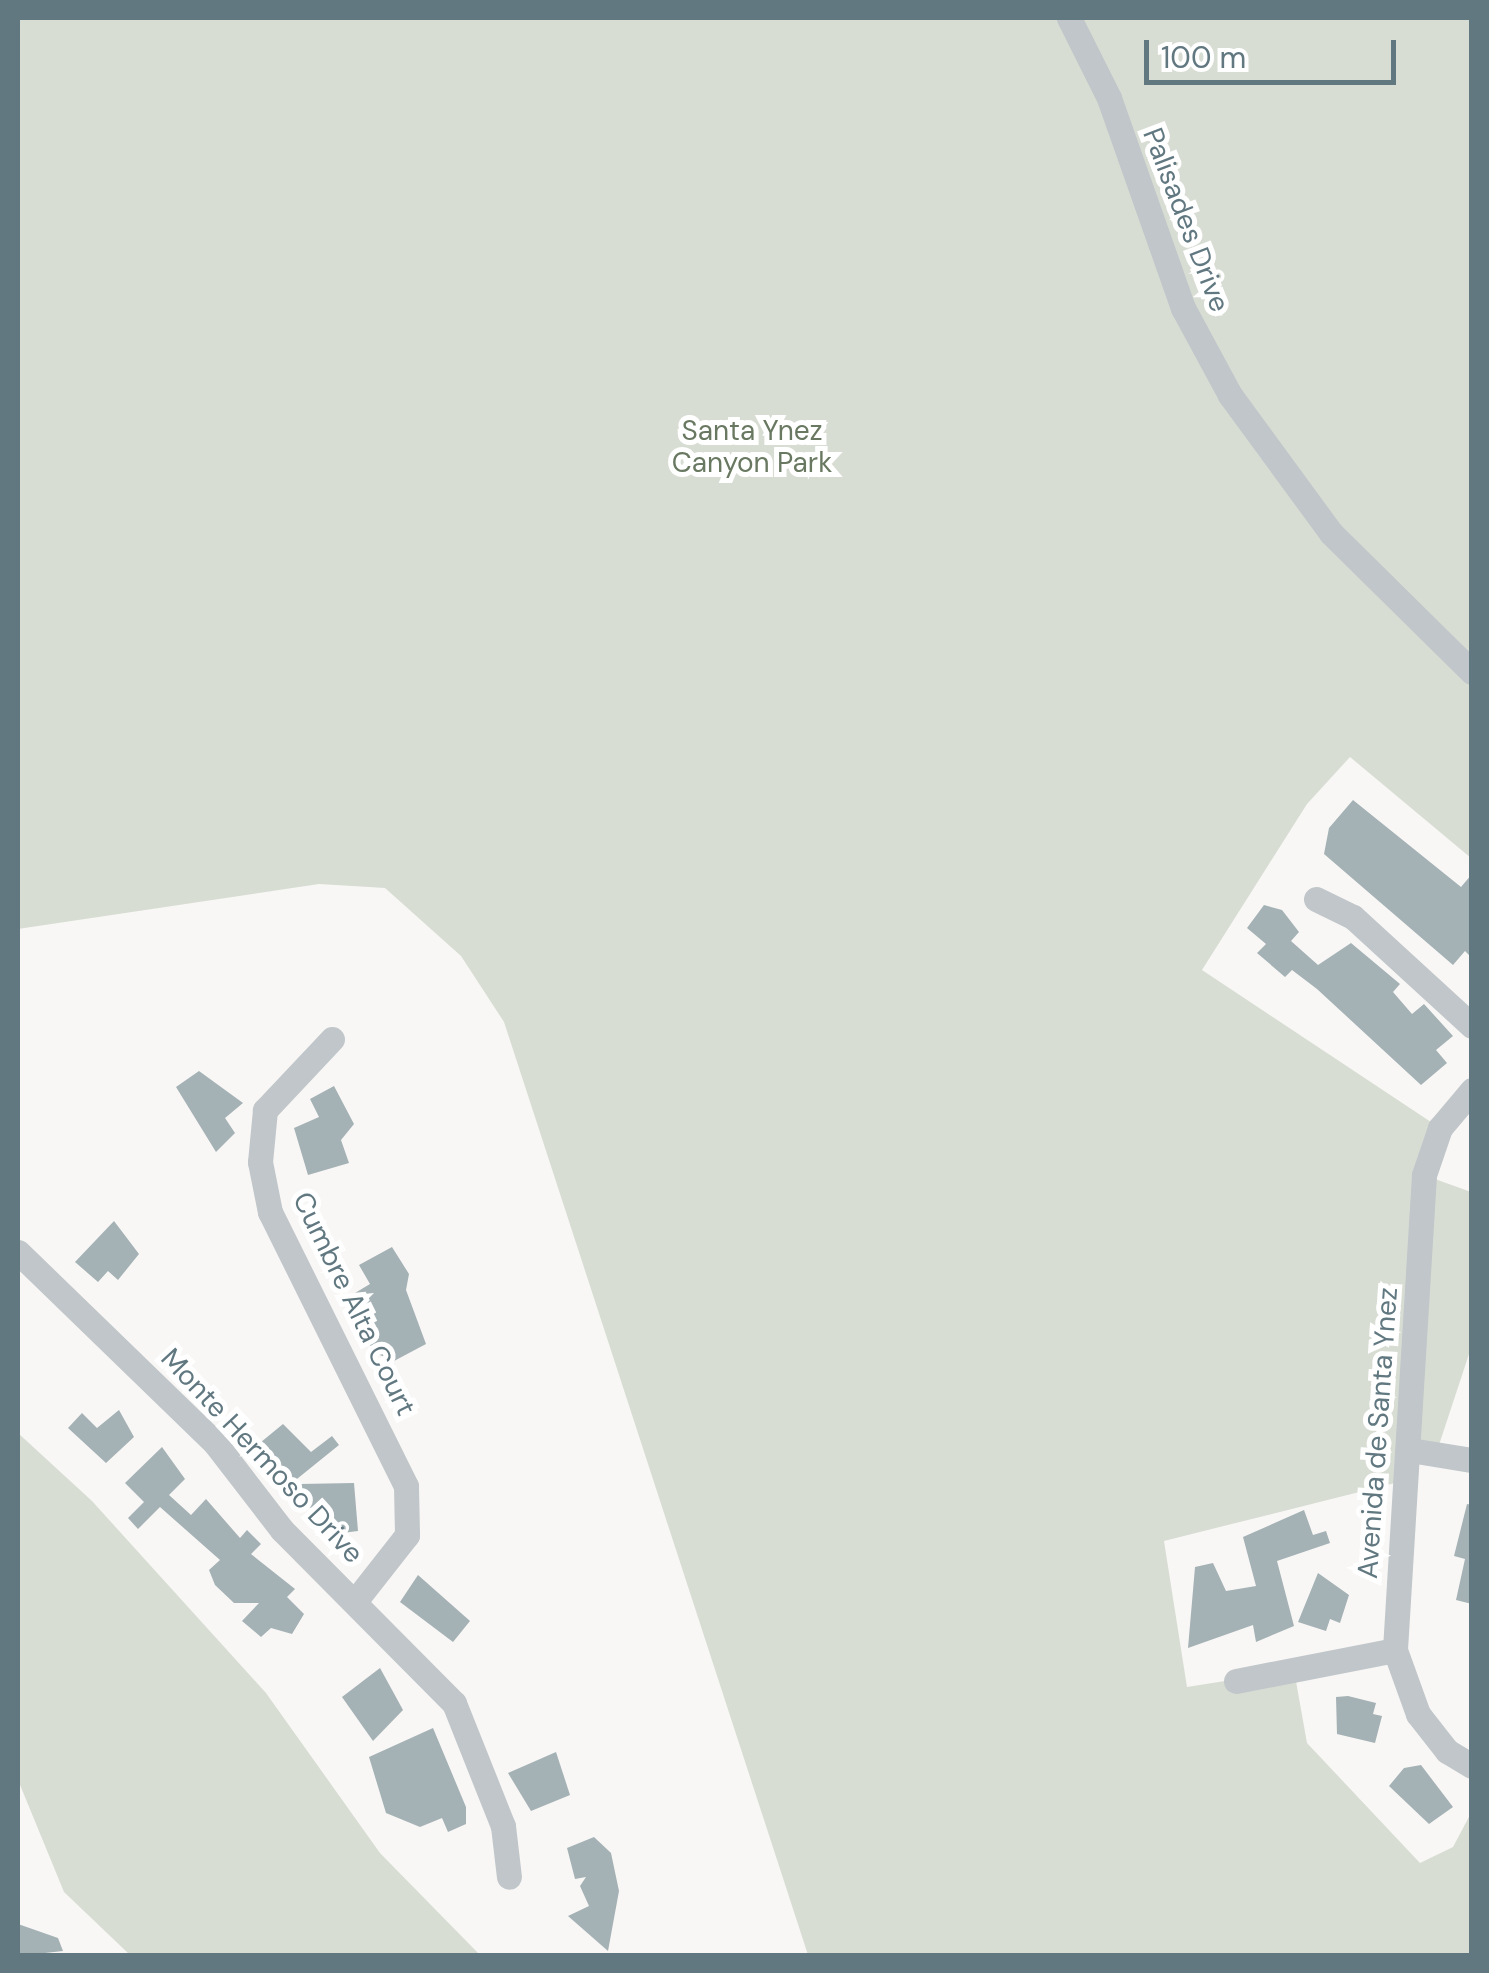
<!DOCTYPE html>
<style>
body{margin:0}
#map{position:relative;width:1489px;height:1973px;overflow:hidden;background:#f8f7f5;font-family:"DM Sans",sans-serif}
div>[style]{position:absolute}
.green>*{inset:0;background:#d8ddd4}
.building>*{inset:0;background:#a4b1b5}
.minor>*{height:25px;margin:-12.5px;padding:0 12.5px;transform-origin:12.5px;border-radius:12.5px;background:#c0c6c9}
span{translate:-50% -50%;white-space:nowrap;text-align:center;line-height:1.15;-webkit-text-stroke:10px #fff;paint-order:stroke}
.street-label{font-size:28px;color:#617881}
.park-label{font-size:28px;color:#697961}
.frame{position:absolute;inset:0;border:20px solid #617881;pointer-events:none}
.scale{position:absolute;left:1144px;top:40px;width:252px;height:45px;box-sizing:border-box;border:5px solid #617881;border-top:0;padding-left:12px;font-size:30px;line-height:35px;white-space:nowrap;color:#617881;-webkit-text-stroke:8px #fff;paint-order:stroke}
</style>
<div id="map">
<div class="green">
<div style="clip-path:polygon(18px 18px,1471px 18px,1471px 858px,1350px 757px,1307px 804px,1202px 970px,1440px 1128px,1424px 1175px,1471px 1192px,1471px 1348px,1436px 1454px,1410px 1450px,1407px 1480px,1164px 1541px,1187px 1687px,1294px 1670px,1307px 1743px,1420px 1863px,1453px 1847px,1471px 1813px,1471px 1955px,808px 1955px,504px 1022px,461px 956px,385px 888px,319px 884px,18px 929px)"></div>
<div style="clip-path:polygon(18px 1433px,92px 1501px,266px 1693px,380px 1853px,480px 1955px,130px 1955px,64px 1892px,18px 1780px)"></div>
</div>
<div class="building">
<div style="clip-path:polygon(1353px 800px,1461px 887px,1472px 874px,1472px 958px,1465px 951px,1453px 965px,1324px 854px,1329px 828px)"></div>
<div style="clip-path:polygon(1264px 905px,1282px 910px,1299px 932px,1291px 941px,1318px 965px,1351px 943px,1400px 984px,1393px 992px,1412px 1014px,1424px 1004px,1453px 1036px,1436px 1050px,1447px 1063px,1421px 1085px,1317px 989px,1292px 970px,1285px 977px,1257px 953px,1266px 944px,1247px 928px)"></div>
<div style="clip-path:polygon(199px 1071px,243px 1103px,225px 1118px,235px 1133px,216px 1152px,176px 1087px)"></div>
<div style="clip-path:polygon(334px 1086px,354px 1124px,341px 1140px,349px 1163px,308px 1175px,294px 1128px,319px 1117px,310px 1099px)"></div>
<div style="clip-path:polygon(114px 1221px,139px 1254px,118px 1280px,108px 1271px,98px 1282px,75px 1262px)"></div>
<div style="clip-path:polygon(392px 1247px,409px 1274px,406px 1290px,426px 1344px,394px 1361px,373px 1352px,350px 1296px,370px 1284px,359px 1265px)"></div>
<div style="clip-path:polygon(119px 1410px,134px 1437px,106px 1463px,68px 1428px,82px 1413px,97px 1428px)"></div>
<div style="clip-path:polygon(283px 1424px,311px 1452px,332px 1436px,339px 1445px,287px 1487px,255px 1447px)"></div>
<div style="clip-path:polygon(162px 1447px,185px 1479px,169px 1495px,191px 1515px,206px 1499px,240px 1538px,247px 1530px,261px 1544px,251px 1554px,295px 1589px,287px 1597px,304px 1614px,292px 1634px,271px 1628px,261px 1637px,242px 1621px,259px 1603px,234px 1603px,215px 1585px,209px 1570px,220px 1560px,160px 1507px,138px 1529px,128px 1518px,144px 1502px,125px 1483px)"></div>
<div style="clip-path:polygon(354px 1483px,358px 1531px,334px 1534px,327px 1507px,302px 1508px,300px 1484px)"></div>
<div style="clip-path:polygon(1467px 1504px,1472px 1505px,1472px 1604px,1456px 1600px,1465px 1559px,1454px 1556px)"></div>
<div style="clip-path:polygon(1304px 1510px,1313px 1535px,1326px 1531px,1330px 1543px,1277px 1561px,1294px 1626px,1256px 1642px,1253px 1625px,1188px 1648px,1195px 1567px,1213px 1563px,1226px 1591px,1256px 1586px,1243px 1537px)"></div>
<div style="clip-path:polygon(1318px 1573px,1349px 1595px,1340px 1623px,1330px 1619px,1326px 1631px,1298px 1622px)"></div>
<div style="clip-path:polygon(418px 1575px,470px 1621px,453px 1642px,400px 1602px)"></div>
<div style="clip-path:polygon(380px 1668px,403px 1710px,373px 1741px,342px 1697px)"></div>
<div style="clip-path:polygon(1348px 1696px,1376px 1703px,1373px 1714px,1382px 1716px,1375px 1743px,1337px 1734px,1336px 1697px)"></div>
<div style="clip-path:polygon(433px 1728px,466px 1807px,466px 1824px,448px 1832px,442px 1818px,420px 1827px,386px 1813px,369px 1757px)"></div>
<div style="clip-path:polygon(556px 1752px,570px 1795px,531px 1811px,508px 1773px)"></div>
<div style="clip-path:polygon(1421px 1765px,1453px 1807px,1429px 1824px,1389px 1786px,1404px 1768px)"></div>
<div style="clip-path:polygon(594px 1837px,611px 1853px,619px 1891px,608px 1951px,568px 1916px,589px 1906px,580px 1886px,586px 1877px,575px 1879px,567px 1848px)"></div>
<div style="clip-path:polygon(18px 1924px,58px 1938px,63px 1951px,18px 1956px)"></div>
</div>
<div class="minor">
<div style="left:1069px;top:18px;width:89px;rotate:63.4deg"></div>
<div style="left:1109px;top:98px;width:223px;rotate:70.6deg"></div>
<div style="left:1183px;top:308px;width:99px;rotate:61.6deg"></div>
<div style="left:1230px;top:395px;width:171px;rotate:53.8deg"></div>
<div style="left:1331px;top:533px;width:198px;rotate:44.6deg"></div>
<div style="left:1316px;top:899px;width:41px;rotate:25.9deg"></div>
<div style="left:1353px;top:917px;width:161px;rotate:42.5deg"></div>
<div style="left:332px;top:1039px;width:98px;rotate:133.3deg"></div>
<div style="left:265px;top:1110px;width:52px;rotate:95.5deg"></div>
<div style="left:260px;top:1162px;width:51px;rotate:78.7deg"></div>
<div style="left:270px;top:1212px;width:306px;rotate:63.6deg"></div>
<div style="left:406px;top:1486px;width:49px;rotate:88.8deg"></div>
<div style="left:407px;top:1535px;width:83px;rotate:128.1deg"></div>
<div style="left:1472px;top:1090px;width:50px;rotate:130.1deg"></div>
<div style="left:1440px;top:1128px;width:50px;rotate:108.8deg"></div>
<div style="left:1424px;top:1175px;width:476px;rotate:93.5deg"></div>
<div style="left:1395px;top:1650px;width:68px;rotate:70.2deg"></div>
<div style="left:1418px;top:1714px;width:47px;rotate:51.9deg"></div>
<div style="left:1447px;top:1751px;width:29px;rotate:31deg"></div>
<div style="left:18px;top:1252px;width:274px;rotate:44.1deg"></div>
<div style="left:215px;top:1443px;width:110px;rotate:52.4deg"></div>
<div style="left:282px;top:1530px;width:244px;rotate:45.2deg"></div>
<div style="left:454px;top:1703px;width:132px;rotate:68.3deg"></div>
<div style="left:503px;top:1826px;width:51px;rotate:83.3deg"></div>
<div style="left:1410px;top:1450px;width:63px;rotate:9.2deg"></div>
<div style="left:1236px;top:1681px;width:162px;rotate:-11deg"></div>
</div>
<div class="street-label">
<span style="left:1186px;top:220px;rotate:69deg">Palisades Drive</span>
<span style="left:354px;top:1304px;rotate:64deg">Cumbre Alta Court</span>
<span style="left:1378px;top:1433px;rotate:-86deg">Avenida de Santa Ynez</span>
<span style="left:262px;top:1456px;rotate:47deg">Monte Hermoso Drive</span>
</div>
<div class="park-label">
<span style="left:752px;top:447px">Santa Ynez<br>Canyon Park</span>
</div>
<div class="frame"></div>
<div class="scale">100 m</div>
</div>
